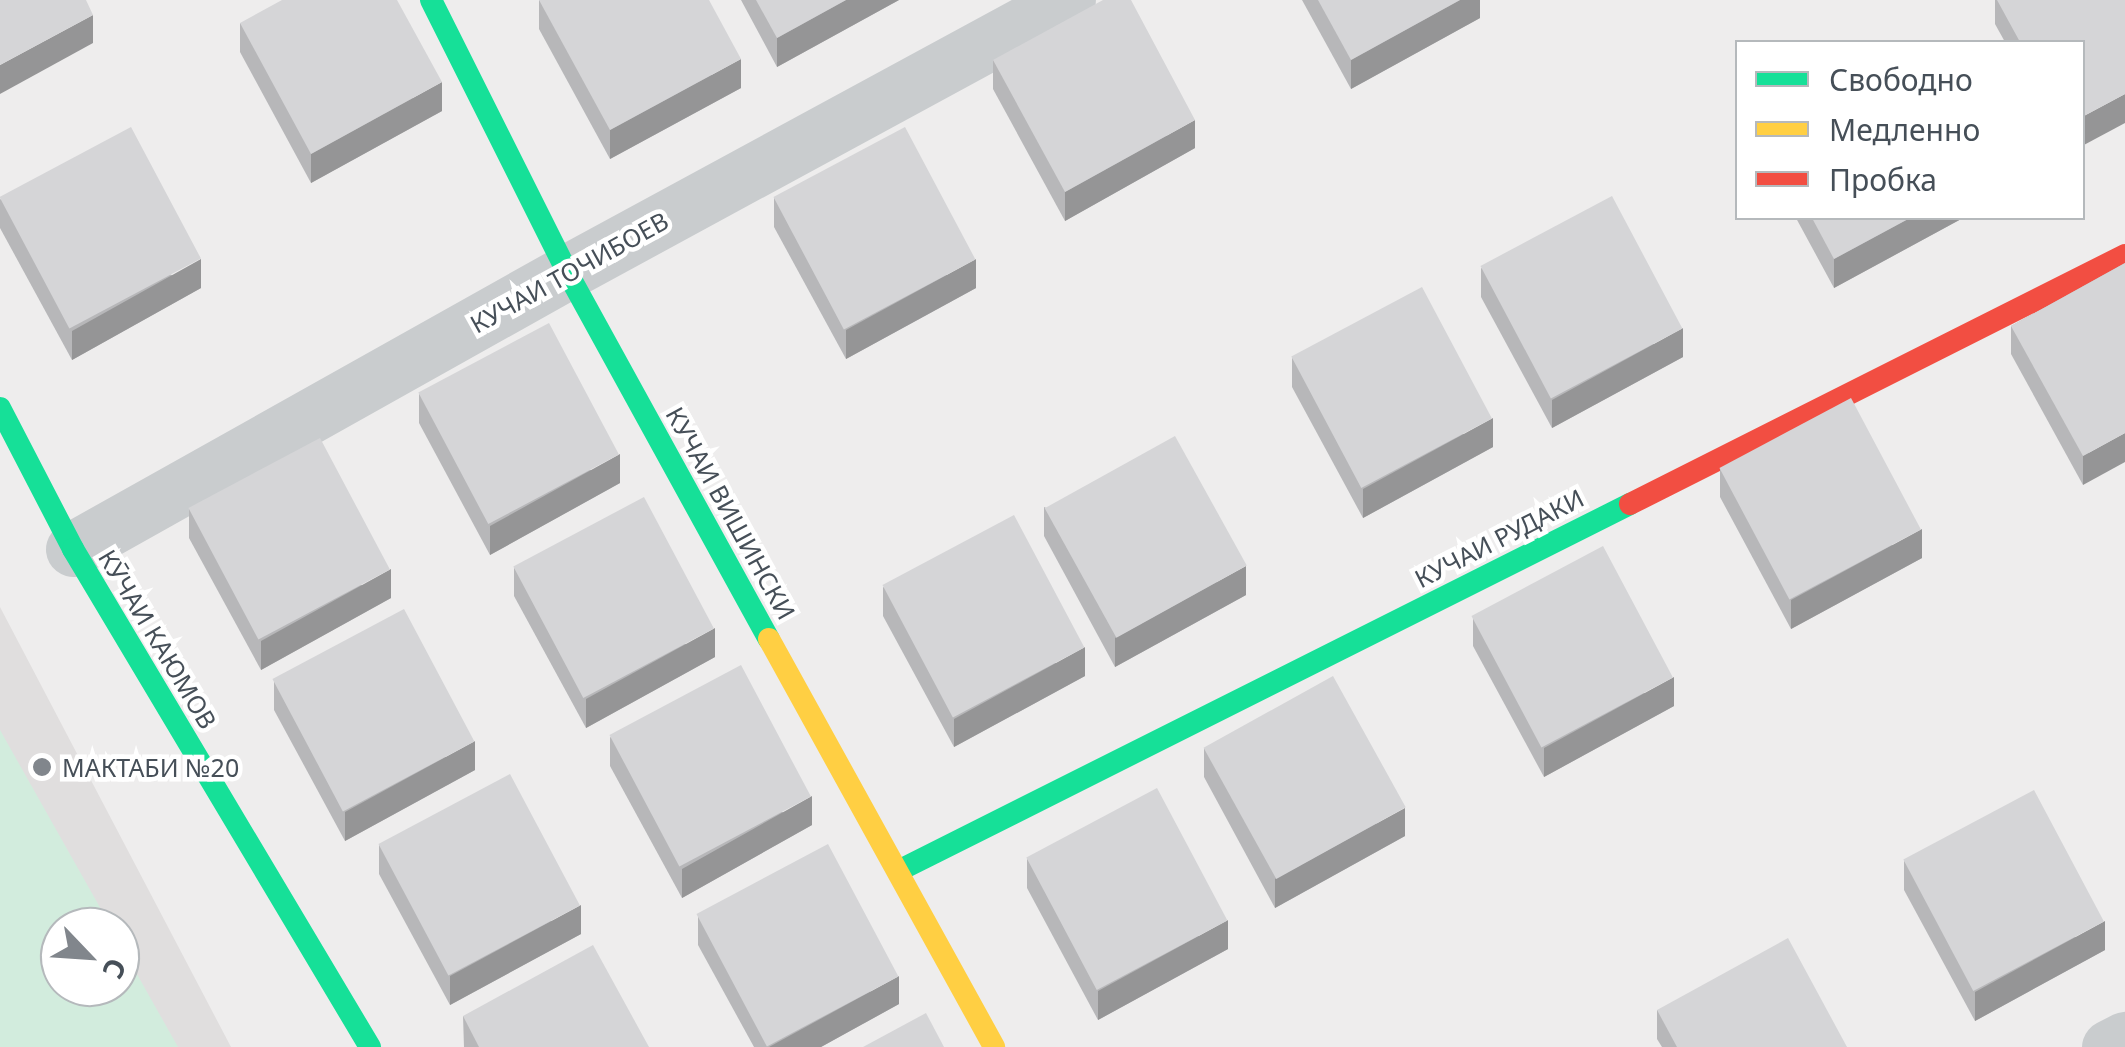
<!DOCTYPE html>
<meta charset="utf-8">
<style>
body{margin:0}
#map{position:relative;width:2125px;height:1047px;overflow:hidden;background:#eeeded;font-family:"Noto Sans",sans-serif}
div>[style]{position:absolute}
.education>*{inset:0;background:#e0dede}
.green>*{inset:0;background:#d2ecdd}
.street>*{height:55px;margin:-27.5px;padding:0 27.5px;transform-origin:27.5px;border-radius:27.5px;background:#c9ccce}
.fast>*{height:22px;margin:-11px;padding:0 11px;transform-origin:11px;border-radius:11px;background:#16e098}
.slow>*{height:22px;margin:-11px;padding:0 11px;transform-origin:11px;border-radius:11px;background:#ffcf43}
.jam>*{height:22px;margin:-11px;padding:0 11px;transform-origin:11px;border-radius:11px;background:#f24e42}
.wall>*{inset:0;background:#b7b7b9}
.shaded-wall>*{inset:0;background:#959596}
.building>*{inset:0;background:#d5d5d7;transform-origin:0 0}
.dots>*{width:28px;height:28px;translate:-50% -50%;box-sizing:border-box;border:5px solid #fff;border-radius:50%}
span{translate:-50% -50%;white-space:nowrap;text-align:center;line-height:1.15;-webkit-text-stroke:9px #fff;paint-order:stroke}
.street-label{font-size:25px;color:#464f58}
.poi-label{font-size:25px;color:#464f58}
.left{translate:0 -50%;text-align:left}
.legend{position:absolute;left:1735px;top:40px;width:350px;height:180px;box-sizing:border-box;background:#fff;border:2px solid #b5b9bc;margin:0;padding:12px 18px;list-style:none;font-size:30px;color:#464f58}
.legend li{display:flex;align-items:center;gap:20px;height:50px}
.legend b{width:50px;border:2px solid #b5b9bc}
.north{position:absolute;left:40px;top:907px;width:100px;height:100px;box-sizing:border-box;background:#fff;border:2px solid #b5b9bc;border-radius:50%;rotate:115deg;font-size:28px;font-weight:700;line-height:40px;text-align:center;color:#464f58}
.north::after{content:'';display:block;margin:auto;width:35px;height:45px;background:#81868c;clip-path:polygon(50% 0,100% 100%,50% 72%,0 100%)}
</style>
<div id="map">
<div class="education">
<div style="clip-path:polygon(evenodd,0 607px,231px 1047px,0 1047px,0 607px,60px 927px,120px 927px,120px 987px,60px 987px,60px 927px)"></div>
</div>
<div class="green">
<div style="clip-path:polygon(0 730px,111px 927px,60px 927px,60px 987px,120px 987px,120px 944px,178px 1047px,0 1047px)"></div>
</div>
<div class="street">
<div style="left:73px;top:549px;width:566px;rotate:-29.28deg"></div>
<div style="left:567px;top:272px;width:570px;rotate:-28.5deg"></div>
<div style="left:2109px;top:1047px;width:18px;rotate:-27deg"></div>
</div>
<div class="fast">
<div style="left:431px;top:0;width:304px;rotate:63.4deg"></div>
<div style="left:567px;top:272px;width:419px;rotate:61.2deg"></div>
<div style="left:0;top:408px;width:159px;rotate:62.6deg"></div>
<div style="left:73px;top:549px;width:580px;rotate:59.19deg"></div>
<div style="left:898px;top:871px;width:819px;rotate:-26.63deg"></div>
</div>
<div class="slow">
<div style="left:769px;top:639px;width:466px;rotate:61.1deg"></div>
</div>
<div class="jam">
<div style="left:1630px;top:504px;width:554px;rotate:-26.7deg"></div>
</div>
<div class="wall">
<div style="clip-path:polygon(539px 0,741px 88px,610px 159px,539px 29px)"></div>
<div style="clip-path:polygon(741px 0,899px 0,777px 67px)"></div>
<div style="clip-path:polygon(1302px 0,1480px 0,1480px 18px,1351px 89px)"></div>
<div style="clip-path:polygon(1995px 0,2125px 0,2082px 42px,2005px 42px,1995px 24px)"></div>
<div style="clip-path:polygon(240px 23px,442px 111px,311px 183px,240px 52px)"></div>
<div style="clip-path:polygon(993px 60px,1195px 148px,1065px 221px,993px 89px)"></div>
<div style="clip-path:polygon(774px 198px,976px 288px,846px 359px,774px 227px)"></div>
<div style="clip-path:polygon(0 199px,201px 288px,72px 360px,0 228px)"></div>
<div style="clip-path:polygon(1796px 218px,1963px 218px,1834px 288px)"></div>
<div style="clip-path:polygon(2125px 263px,2083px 485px,2011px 354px,2011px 326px)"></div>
<div style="clip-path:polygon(1481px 268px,1683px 357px,1552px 428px,1481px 297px)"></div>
<div style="clip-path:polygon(1292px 358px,1493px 447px,1363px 518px,1292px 387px)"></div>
<div style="clip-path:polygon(419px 394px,620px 483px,490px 555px,419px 423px)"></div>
<div style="clip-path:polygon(1720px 469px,1922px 558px,1791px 629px,1720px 497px)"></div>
<div style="clip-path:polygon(1044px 507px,1246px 595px,1115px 667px,1044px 536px)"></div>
<div style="clip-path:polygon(189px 509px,391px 598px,261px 670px,189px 538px)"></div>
<div style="clip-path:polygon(514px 568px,715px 657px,586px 728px,514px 596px)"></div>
<div style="clip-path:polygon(883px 587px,1085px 676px,954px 747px,883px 616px)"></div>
<div style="clip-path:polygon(1473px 618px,1674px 706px,1544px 777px,1473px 646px)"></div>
<div style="clip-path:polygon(274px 681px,475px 770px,345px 841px,274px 710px)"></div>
<div style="clip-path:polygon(610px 737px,812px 825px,682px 898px,610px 766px)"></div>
<div style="clip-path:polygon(1204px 748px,1405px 836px,1275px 908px,1204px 777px)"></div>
<div style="clip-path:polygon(379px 845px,581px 934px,450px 1005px,379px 874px)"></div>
<div style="clip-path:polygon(1027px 859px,1228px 949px,1098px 1020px,1027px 888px)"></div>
<div style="clip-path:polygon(1904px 861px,2105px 950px,1975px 1021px,1904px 890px)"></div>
<div style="clip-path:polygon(698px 916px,899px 1004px,821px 1047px,754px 1047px,698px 945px)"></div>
<div style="clip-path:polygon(1657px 1010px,1847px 1047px,1662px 1047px,1657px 1039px)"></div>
<div style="clip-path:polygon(463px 1016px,649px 1047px,464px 1047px)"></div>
</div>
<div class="shaded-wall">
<div style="clip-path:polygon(846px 0,899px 0,777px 67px,777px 38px)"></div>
<div style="clip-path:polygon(1460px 0,1480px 0,1480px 18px,1351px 89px,1351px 60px)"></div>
<div style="clip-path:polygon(93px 15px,93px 43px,0 94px,0 65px)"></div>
<div style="clip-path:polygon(741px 59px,741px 88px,610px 159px,610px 130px)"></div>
<div style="clip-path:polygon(442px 82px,442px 111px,311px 183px,311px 154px)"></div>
<div style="clip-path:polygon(2125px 94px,2125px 123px,2082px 146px,2082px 117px)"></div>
<div style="clip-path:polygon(1195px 120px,1195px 148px,1065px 221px,1065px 192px)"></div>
<div style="clip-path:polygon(1910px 218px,1963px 218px,1834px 288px,1834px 259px)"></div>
<div style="clip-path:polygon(201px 259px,201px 288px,72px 360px,72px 331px)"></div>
<div style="clip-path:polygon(976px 259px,976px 288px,846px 359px,846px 330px)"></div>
<div style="clip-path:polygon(1683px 328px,1683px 357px,1552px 428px,1552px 400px)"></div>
<div style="clip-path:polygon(1493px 418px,1493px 447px,1363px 518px,1363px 489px)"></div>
<div style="clip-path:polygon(2125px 433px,2125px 462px,2083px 485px,2083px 456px)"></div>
<div style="clip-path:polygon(620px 454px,620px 483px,490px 555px,490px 526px)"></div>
<div style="clip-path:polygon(1922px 529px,1922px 558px,1791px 629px,1791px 600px)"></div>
<div style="clip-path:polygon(1246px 566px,1246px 595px,1115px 667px,1115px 638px)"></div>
<div style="clip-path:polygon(391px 569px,391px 598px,261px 670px,261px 641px)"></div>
<div style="clip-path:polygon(715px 628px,715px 657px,586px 728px,586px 699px)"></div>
<div style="clip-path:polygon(1085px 647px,1085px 676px,954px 747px,954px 719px)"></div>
<div style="clip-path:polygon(1674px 677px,1674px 706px,1544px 777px,1544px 748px)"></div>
<div style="clip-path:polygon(475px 741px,475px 770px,345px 841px,345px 812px)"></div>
<div style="clip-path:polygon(812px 796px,812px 825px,682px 898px,682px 869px)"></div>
<div style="clip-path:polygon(1405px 808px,1405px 836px,1275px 908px,1275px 879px)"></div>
<div style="clip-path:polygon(581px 905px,581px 934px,450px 1005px,450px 976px)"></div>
<div style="clip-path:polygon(1228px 920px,1228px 949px,1098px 1020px,1098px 991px)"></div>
<div style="clip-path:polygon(2105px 921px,2105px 950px,1975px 1021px,1975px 992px)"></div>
<div style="clip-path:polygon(899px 976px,899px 1004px,821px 1047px,769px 1047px)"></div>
</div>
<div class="building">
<div style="clip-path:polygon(0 0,86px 0,93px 15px,0 65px)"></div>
<div style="clip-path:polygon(282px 0,397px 0,442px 82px,311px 154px,240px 23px)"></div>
<div style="clip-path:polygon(539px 0,709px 0,741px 59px,610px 130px)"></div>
<div style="clip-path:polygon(756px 0,846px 0,777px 38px)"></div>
<div style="clip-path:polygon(1103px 0,1131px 0,1195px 120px,1065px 192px,993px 60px)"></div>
<div style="clip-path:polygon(1318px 0,1460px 0,1351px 60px)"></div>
<div style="clip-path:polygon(1997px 0,2125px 0,2125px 94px,2082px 117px,2082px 42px,2020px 42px)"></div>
<div style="left:131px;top:127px;width:149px;height:149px;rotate:62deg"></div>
<div style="left:905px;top:127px;width:150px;height:149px;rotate:62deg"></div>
<div style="left:1612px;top:196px;width:150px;height:149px;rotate:62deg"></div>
<div style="clip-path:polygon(1812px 218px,1910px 218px,1834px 259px)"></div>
<div style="clip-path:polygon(2125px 263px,2125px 433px,2083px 456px,2011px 326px)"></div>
<div style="left:1422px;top:287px;width:149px;height:148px;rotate:62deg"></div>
<div style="left:549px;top:323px;width:149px;height:148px;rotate:62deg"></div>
<div style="left:1851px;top:398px;width:149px;height:149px;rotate:62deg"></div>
<div style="left:1175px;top:436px;width:148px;height:149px;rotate:61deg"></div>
<div style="left:320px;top:438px;width:149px;height:149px;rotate:62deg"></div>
<div style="left:644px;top:497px;width:149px;height:148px;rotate:62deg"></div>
<div style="left:1014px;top:515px;width:150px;height:149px;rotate:62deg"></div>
<div style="left:1603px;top:546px;width:149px;height:149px;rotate:62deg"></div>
<div style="left:404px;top:609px;width:150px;height:149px;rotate:62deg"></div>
<div style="left:741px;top:665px;width:149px;height:149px;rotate:62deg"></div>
<div style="left:1333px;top:676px;width:150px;height:148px;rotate:61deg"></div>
<div style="left:510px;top:774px;width:149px;height:149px;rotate:62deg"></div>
<div style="left:1157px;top:788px;width:150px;height:148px;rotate:62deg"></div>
<div style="left:2034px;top:790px;width:149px;height:148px;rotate:62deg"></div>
<div style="left:828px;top:844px;width:150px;height:149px;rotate:62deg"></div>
<div style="clip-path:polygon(1788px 938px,1847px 1047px,1677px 1047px,1657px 1010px)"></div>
<div style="clip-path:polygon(593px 945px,649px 1047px,479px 1047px,463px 1016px)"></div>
<div style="clip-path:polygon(926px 1013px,944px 1047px,863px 1047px)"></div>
</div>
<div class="dots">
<div style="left:42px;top:767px;background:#81868c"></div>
</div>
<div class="street-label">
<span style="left:569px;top:272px;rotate:-29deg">КУЧАИ ТОЧИБОЕВ</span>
<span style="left:731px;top:513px;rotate:61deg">КУЧАИ ВИШИНСКИ</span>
<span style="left:1499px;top:538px;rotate:-27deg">КУЧАИ РУДАКИ</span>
<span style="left:158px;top:639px;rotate:59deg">КӮЧАИ КАЮМОВ</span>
</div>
<div class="poi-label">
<span class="left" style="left:62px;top:767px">МАКТАБИ №20</span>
</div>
<ul class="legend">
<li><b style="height:12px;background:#16e098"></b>Свободно</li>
<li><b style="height:12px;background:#ffcf43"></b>Медленно</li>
<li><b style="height:12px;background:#f24e42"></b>Пробка</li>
</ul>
<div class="north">С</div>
</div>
